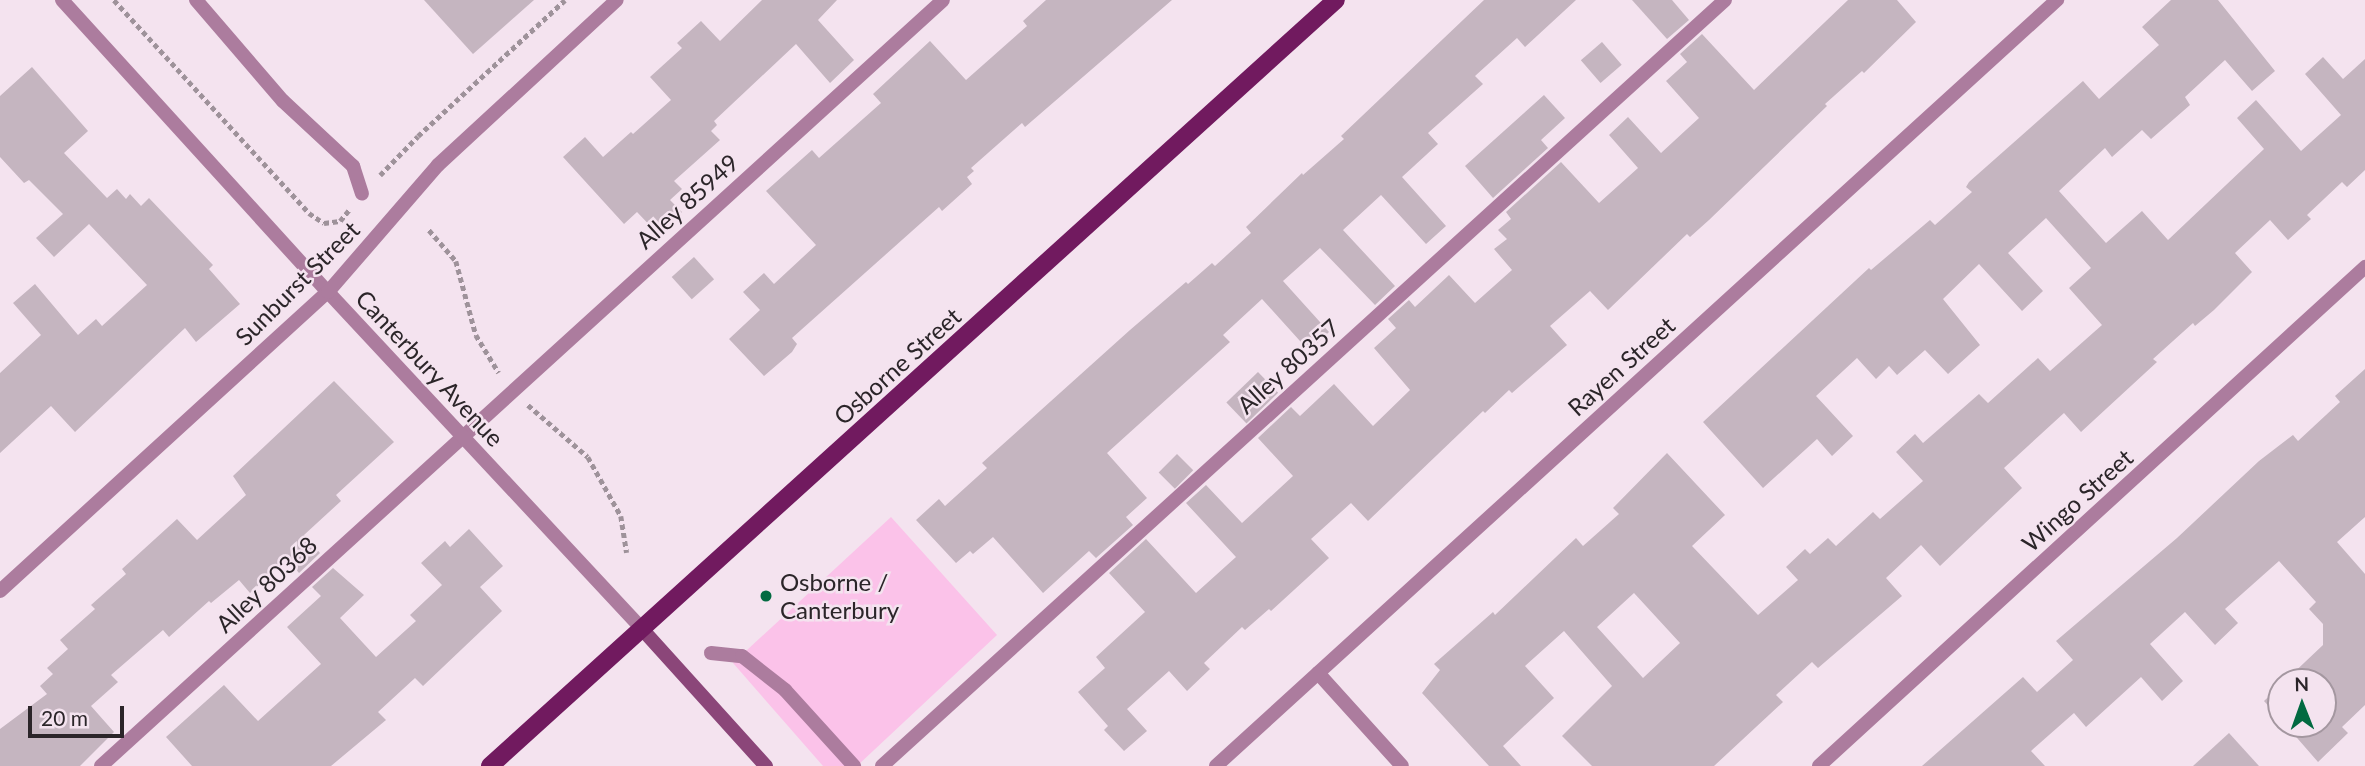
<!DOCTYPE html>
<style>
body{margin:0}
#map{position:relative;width:2365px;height:766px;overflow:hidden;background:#f4e3ef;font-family:Lato,sans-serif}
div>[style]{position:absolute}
.green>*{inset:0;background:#fbc2e9}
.building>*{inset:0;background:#c5b5c0;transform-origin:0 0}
.path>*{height:4.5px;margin-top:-2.25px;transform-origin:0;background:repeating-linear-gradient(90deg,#9e929a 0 5px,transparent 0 8.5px)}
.lane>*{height:14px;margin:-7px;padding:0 7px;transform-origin:7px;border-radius:7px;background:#ac7c9e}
.street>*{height:14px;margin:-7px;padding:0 7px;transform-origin:7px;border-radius:7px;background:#ac7c9e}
.secondary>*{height:14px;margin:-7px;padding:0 7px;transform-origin:7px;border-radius:7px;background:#8b4679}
.primary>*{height:18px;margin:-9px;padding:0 9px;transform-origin:9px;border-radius:9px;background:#711a5f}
.dots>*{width:19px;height:19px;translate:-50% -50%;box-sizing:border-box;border:4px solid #f4e3ef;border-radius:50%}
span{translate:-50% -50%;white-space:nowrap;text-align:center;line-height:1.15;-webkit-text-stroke:5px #f4e3ef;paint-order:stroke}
.street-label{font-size:24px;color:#2b2529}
.poi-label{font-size:24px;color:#2b2529}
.left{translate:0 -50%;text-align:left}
.north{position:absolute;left:2267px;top:668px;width:70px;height:70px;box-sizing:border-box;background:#f4e3ef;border:2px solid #a497a0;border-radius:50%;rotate:359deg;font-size:19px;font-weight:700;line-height:28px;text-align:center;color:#2b2529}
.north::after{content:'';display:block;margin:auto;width:24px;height:32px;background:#026a41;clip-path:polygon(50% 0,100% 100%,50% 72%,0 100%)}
.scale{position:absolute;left:28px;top:706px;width:96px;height:32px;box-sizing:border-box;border:4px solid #2b2529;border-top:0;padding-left:9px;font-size:21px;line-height:24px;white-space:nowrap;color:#2b2529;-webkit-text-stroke:5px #f4e3ef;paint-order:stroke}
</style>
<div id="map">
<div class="green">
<div style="clip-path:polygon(891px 517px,997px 635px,857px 766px,823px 766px,733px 663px)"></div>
</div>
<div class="building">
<div style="clip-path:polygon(424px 0,534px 0,473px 54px)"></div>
<div style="clip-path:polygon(762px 0,837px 0,818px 20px,854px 60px,830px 83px,796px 44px,714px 121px,717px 125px,711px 131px,720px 140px,674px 181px,682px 189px,670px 200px,682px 212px,658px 234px,637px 212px,624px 224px,563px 157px,585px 137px,603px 157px,631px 132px,633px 134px,671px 100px,650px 77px,682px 48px,677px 43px,701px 21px,720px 41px)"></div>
<div style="clip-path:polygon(1046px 0,1172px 0,1025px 127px,1022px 123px,971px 168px,974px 171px,967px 177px,972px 184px,942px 211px,939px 207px,792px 338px,797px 344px,792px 352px,764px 376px,729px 339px,760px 310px,743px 292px,764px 273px,774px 284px,816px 245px,766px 191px,812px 150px,819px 158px,881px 103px,873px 94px,930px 41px,966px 80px,1027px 26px,1023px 21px)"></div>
<div style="clip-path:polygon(1484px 0,1576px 0,1525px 47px,1517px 38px,1475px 76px,1483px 84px,1428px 133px,1438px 144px,1402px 177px,1446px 226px,1426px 244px,1381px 195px,1343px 230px,1395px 286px,1375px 305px,1320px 248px,1283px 281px,1329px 332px,1309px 351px,1262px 299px,1223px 335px,1230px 342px,1107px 453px,1147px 498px,1126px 517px,1133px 525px,1096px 558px,1089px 551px,1043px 593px,993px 537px,973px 554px,970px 551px,956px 563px,916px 520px,939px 499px,945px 506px,987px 468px,982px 463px,1130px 330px,1186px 282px,1188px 284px,1212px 263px,1215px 266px,1251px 233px,1246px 227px,1302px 173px,1303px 175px,1344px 139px,1341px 136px)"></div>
<div style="clip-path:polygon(1632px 0,1672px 0,1689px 20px,1667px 39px)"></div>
<div style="clip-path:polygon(1848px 0,1897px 0,1916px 22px,1864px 73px,1862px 71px,1825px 104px,1827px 106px,1709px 220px,1690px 237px,1687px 234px,1608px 310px,1590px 291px,1550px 326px,1567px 345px,1512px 393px,1509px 390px,1485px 413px,1483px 411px,1368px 521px,1351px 503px,1311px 539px,1329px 558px,1271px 611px,1269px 609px,1245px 630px,1242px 627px,1204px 663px,1210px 669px,1187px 691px,1169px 671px,1127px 709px,1147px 731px,1124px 751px,1104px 730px,1108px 726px,1078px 692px,1105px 668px,1096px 657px,1145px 612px,1109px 573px,1146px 539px,1196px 593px,1236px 557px,1186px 503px,1206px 485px,1242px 523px,1293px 476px,1258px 438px,1291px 407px,1300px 416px,1334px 384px,1373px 426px,1410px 390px,1374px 348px,1396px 328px,1388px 319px,1409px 300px,1415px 307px,1449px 275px,1475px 303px,1512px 270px,1494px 249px,1507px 239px,1498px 230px,1511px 219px,1506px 212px,1561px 162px,1599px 203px,1638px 168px,1609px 135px,1628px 117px,1661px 153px,1699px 118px,1666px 81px,1687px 62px,1680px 54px,1702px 34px,1754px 90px)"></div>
<div style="clip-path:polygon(evenodd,2171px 0,2218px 0,2275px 71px,2252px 91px,2225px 60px,2185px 97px,2190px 105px,2151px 139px,2142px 130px,2112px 157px,2105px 148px,2059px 191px,2106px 243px,2142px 211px,2168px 240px,2264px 149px,2237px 118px,2256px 100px,2301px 151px,2341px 115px,2305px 74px,2323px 57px,2343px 79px,2365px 59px,2365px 170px,2347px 187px,2342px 182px,2307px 215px,2311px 219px,2288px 240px,2270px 220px,2235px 253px,2252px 272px,2214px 310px,2195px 326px,2193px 323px,2153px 359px,2157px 362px,2081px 432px,2064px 413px,2004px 468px,2022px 488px,1940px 566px,1921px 545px,1886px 578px,1902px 596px,1818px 668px,1812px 662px,1776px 695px,1783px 702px,1714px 766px,1592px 766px,1562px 736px,1612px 686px,1564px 631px,1525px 666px,1554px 698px,1503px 746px,1521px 766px,1489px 766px,1422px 693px,1440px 670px,1434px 664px,1493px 612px,1495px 615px,1576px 538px,1583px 546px,1619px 514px,1613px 508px,1667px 453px,1725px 515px,1692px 546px,1758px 615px,1798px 580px,1786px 567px,1805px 549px,1810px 554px,1828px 538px,1836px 546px,1873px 512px,1880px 519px,1923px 481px,1896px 452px,1915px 434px,1923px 443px,1979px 394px,1988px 403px,2038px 358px,2050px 371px,2102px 325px,2069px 288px,2091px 268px,2046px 218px,2008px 253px,2043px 291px,2022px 311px,1979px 264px,1943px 299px,1980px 345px,1948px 374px,1925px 350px,1897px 375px,1889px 366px,1876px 379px,1857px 358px,1816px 396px,1853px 436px,1832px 456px,1817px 439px,1763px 488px,1703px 422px,1869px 268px,1871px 270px,1930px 220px,1935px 225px,1972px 192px,1966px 187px,1969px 182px,2083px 81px,2099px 99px,2159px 45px,2142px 27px,2171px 0,1634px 593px,1680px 643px,1643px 678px,1597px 627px,1634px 593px)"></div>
<div style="left:1602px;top:42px;width:30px;height:28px;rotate:49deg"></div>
<div style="clip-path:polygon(32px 67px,88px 131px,64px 153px,107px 198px,117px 189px,126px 199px,130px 194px,141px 206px,149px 198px,213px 265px,209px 269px,240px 304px,196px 342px,185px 328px,75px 432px,51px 406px,0 453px,0 373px,41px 335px,13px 303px,35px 284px,78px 335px,96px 319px,102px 326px,147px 285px,89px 224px,54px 257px,36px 238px,63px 214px,29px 180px,24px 183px,0 157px,0 96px)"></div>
<div style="clip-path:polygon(1544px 95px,1565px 118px,1541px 140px,1548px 148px,1493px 198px,1465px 166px)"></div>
<div style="left:694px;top:257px;width:30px;height:30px;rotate:48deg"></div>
<div style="clip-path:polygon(2365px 369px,2365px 517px,2337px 542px,2365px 574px,2365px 705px,2342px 727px,2348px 733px,2318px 762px,2285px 724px,2323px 724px,2323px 682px,2284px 682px,2323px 645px,2323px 624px,2309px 609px,2316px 602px,2279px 561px,2225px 609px,2238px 623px,2215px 645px,2185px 612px,2150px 644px,2183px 681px,2162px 701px,2141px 677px,2086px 727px,2074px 713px,2031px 751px,2045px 766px,1922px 766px,2023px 677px,2037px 692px,2073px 660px,2056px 641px,2177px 538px,2259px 461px,2293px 435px,2298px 441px,2340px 402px,2335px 396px)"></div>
<div style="left:1258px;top:372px;width:29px;height:44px;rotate:46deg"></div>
<div style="clip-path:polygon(334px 381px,394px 442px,336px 495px,341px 501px,304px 535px,320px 553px,299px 573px,287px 559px,250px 593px,239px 580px,211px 603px,209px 601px,169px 637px,163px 630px,111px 675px,118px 682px,91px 706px,114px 732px,80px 766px,0 766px,0 729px,47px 694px,40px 686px,53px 674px,47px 668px,68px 649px,60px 640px,95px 609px,91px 605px,126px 574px,122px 569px,177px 519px,197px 540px,246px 495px,233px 476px)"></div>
<div style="left:1177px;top:454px;width:23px;height:26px;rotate:45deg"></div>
<div style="clip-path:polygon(469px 529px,503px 566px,480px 587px,502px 611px,423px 686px,415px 678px,378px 712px,386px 720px,331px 766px,192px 766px,166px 737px,224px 685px,258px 721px,321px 664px,287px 627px,321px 596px,312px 587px,333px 568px,364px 595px,340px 618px,376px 657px,416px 621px,410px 615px,442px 585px,421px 563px,445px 541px,450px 547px)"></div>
<div style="clip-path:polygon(2281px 685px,2281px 720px,2264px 701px)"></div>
<div style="clip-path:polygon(2229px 733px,2259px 766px,2193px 766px)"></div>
</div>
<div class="path">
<div style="left:114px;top:0;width:289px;rotate:47.5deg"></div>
<div style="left:309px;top:213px;width:18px;rotate:34deg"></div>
<div style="left:324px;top:223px;width:16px;rotate:-7deg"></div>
<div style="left:340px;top:221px;width:14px;rotate:-51deg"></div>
<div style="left:380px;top:175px;width:54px;rotate:-45.7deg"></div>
<div style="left:418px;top:136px;width:200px;rotate:-42.8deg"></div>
<div style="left:429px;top:230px;width:41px;rotate:48.9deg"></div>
<div style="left:456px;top:261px;width:77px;rotate:74.9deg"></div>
<div style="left:476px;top:335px;width:44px;rotate:58.8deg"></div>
<div style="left:528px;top:405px;width:79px;rotate:40.9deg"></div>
<div style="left:588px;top:457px;width:68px;rotate:60.8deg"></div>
<div style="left:621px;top:516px;width:37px;rotate:81deg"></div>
</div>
<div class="lane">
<div style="left:196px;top:0;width:133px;rotate:49.3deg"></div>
<div style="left:283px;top:101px;width:96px;rotate:42.9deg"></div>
<div style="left:353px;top:166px;width:29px;rotate:72deg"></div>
<div style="left:711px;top:653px;width:31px;rotate:6deg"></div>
<div style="left:742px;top:656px;width:55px;rotate:38.3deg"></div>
<div style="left:785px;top:690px;width:103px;rotate:47.8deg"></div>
<div style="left:101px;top:766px;width:1138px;rotate:-42.29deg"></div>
<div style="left:882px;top:766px;width:1139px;rotate:-42.26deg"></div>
</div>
<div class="street">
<div style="left:62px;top:0;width:395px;rotate:47.7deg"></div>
<div style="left:328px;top:292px;width:461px;rotate:47deg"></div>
<div style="left:0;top:591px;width:444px;rotate:-42.4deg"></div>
<div style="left:328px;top:292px;width:168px;rotate:-49.1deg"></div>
<div style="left:438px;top:165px;width:243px;rotate:-42.7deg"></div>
<div style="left:1318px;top:673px;width:125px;rotate:47.9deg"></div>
<div style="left:1216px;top:766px;width:1138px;rotate:-42.33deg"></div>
<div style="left:1819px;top:766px;width:740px;rotate:-42.42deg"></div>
</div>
<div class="secondary">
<div style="left:642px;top:629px;width:185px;rotate:47.9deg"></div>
</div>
<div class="primary">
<div style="left:490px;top:766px;width:1141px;rotate:-42.16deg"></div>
</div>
<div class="dots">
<div style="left:766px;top:596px;background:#026a41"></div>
</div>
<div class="street-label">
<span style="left:687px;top:201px;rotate:-42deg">Alley 85949</span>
<span style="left:297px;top:283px;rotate:-45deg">Sunburst Street</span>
<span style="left:897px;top:366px;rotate:-42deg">Osborne Street</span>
<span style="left:1288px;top:366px;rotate:-42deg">Alley 80357</span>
<span style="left:1621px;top:366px;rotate:-42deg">Rayen Street</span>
<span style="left:430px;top:368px;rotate:47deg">Canterbury Avenue</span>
<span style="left:2077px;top:500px;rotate:-42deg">Wingo Street</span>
<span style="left:266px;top:584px;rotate:-43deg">Alley 80368</span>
</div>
<div class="poi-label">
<span class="left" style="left:780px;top:596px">Osborne /<br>Canterbury</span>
</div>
<div class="north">N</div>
<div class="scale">20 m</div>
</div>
